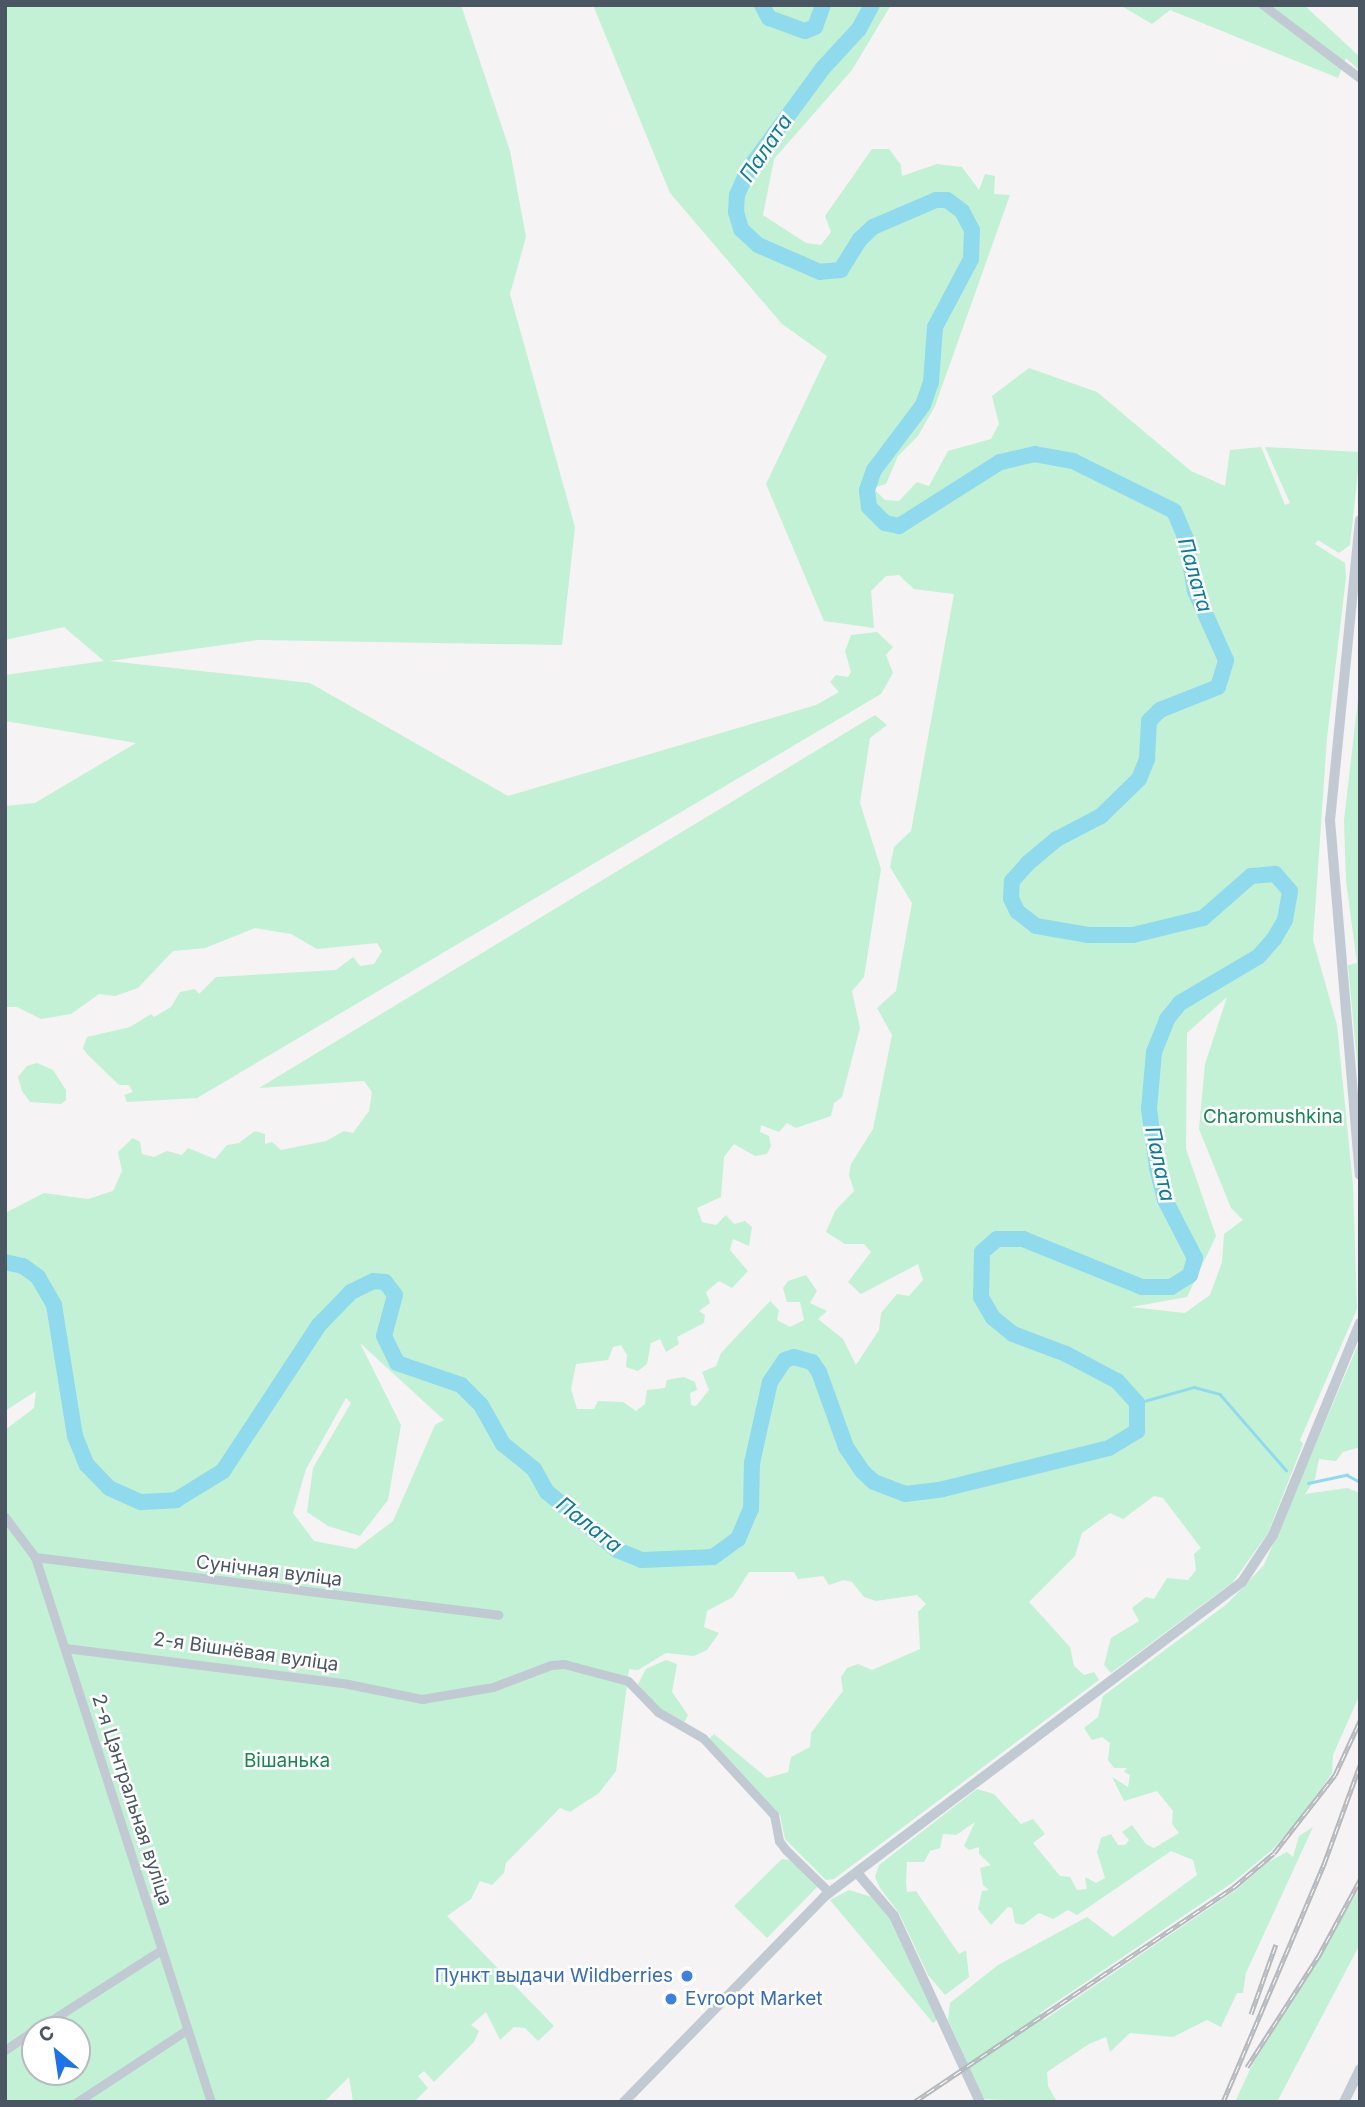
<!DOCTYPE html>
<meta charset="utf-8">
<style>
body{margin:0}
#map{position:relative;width:1365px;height:2107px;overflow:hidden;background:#f5f3f3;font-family:Inter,sans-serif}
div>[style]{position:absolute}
.green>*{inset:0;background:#c3f1d5}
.stream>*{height:2.5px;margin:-1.25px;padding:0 1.25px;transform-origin:1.25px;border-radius:1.25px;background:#90daee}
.river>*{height:16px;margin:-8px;padding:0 8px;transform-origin:8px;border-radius:8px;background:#90daee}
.minor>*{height:9px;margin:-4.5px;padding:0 4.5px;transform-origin:4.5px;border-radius:4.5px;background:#c1cad2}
.tertiary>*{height:10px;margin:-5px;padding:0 5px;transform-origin:5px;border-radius:5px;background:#c1cad2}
.rail>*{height:5px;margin-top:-2.5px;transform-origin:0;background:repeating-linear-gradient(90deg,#fff 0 8px,#b5b8bd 0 16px);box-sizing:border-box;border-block:2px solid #b5b8bd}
.dots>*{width:19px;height:19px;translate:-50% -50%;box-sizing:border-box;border:4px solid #fff;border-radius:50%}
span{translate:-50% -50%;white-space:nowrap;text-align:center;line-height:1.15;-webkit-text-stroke:5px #fff;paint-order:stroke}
.park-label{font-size:19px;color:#17864f}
.street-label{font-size:19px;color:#4a5661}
.shop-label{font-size:19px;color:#366cbe}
.right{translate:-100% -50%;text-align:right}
.left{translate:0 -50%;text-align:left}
.water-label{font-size:21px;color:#0c7c9b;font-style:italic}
.frame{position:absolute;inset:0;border:7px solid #4a5661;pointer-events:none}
.north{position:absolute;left:21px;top:2016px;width:70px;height:70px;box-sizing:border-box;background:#fff;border:2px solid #b7bbc0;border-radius:50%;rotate:331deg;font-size:19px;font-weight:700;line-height:28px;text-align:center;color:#4a5661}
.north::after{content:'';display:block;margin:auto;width:24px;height:32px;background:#1a73e8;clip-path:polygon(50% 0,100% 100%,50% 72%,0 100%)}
</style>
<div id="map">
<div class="green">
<div style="clip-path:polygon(5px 5px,461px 5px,510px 151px,526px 237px,510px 294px,575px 527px,562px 645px,257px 640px,109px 661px,310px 683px,508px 796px,816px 705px,839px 692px,830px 682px,836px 675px,848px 677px,851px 672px,845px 651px,851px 635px,877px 632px,893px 647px,886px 655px,893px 673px,881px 694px,197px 1098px,127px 1102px,124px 1095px,133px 1092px,129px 1085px,119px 1085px,87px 1054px,83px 1048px,87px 1037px,130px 1027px,151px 1014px,154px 1017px,171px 1007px,180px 992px,195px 989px,199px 994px,216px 977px,336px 970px,353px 957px,360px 966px,374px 964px,382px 951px,377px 943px,317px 949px,291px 934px,255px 928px,205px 948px,173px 951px,138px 988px,115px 996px,99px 994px,71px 1014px,41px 1019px,17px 1007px,5px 1007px,5px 806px,35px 803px,136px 743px,5px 721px,5px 675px,104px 661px,64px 627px,5px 640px)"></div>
<div style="clip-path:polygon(evenodd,593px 5px,891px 5px,852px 70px,774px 159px,763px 215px,806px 243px,821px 245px,831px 232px,825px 216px,872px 149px,889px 149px,901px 165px,902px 176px,937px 164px,962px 167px,979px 190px,985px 174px,995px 176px,994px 194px,1010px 195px,935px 406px,918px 436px,898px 456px,886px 484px,873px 488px,885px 500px,899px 501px,917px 482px,929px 486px,948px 451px,991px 439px,999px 424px,992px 396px,1029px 368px,1097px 392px,1191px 471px,1225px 486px,1230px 450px,1261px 447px,1285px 505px,1290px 503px,1265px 447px,1360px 452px,1350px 545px,1339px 553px,1318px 540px,1315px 544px,1345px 563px,1346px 577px,1327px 738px,1313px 940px,1337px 1025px,1353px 1185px,1357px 1309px,1300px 1440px,1303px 1444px,1268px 1533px,1233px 1582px,1111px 1673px,1104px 1665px,1111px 1638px,1139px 1621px,1132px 1608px,1146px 1597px,1154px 1599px,1167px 1578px,1188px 1580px,1196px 1570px,1194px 1554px,1201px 1548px,1163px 1498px,1154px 1496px,1123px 1519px,1110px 1513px,1082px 1533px,1075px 1556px,1029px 1602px,1070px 1647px,1074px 1666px,1084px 1675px,1094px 1672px,1099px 1680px,834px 1879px,826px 1880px,785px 1839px,780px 1815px,708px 1740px,714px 1734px,767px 1778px,788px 1772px,791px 1757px,810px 1747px,811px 1733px,843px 1691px,841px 1677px,847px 1668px,858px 1664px,872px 1670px,920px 1649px,918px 1612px,926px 1604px,917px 1595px,876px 1601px,864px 1597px,852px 1582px,844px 1580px,829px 1585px,823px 1576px,798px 1579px,794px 1572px,749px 1572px,733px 1597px,707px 1611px,704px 1627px,719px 1633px,707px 1650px,694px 1656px,666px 1653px,638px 1670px,629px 1669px,616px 1771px,599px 1793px,570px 1812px,560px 1808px,506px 1863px,504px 1873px,492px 1885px,480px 1881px,471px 1899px,447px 1916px,554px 2026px,538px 2041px,525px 2028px,514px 2027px,500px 2040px,486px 2012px,471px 2025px,479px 2031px,474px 2042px,434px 2082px,424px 2071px,418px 2076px,428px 2088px,414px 2102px,353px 2102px,349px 2077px,324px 2102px,5px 2102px,5px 1430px,34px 1408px,36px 1391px,5px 1411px,5px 1213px,44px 1193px,88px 1199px,113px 1191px,122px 1171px,118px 1152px,133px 1138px,140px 1142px,142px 1154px,154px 1157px,167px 1151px,182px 1155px,188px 1148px,215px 1159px,227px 1145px,239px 1143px,255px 1131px,265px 1134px,265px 1144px,272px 1142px,281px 1150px,326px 1141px,344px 1131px,353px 1133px,369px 1111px,372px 1092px,364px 1081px,259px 1088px,875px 715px,887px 725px,870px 738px,860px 803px,881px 869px,864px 977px,852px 991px,860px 1028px,842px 1097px,834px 1103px,831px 1116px,796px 1128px,787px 1123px,779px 1132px,761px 1125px,760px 1132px,769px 1136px,771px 1146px,767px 1154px,755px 1156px,734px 1144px,724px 1157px,721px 1197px,697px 1208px,702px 1222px,716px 1225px,726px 1215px,734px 1224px,745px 1221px,752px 1227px,749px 1246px,733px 1239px,730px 1250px,748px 1271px,732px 1288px,719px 1281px,706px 1292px,710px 1303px,699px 1311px,705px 1315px,704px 1323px,677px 1337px,679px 1344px,666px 1352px,660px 1339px,651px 1343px,647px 1364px,638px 1371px,626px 1367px,627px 1355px,621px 1345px,613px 1347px,608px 1360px,576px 1364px,571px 1389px,577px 1409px,594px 1409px,598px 1401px,623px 1402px,636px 1411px,645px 1404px,647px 1390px,665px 1388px,667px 1380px,684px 1377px,695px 1382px,697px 1390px,690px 1393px,691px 1405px,696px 1406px,709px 1390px,702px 1372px,716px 1366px,721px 1353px,770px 1301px,779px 1310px,777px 1320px,790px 1327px,804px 1320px,800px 1302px,787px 1302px,783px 1288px,788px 1281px,806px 1275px,817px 1291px,810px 1303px,827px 1311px,818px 1319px,843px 1339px,856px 1365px,879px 1330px,881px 1313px,897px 1294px,909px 1296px,923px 1280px,918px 1264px,861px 1294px,848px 1282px,871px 1252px,864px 1244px,845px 1244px,826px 1232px,835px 1211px,854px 1191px,849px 1175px,851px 1164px,873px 1129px,892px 1035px,877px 1008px,896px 991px,912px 903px,890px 867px,894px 847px,911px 831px,954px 594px,914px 589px,899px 575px,886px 576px,871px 591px,874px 628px,824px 621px,766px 484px,827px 356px,782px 324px,670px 193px,593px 5px,1227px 997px,1205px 1064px,1199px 1129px,1231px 1208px,1243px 1220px,1224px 1234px,1222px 1262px,1210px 1295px,1185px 1313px,1131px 1307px,1187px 1297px,1216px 1236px,1186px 1149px,1187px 1033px,1227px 997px,593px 5px,360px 1343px,444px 1420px,435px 1425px,393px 1521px,356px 1549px,314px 1541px,293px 1513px,306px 1469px,346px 1398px,351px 1403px,313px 1468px,307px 1512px,328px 1526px,360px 1536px,388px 1500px,401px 1425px,360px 1343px,593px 5px,35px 2030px,77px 2030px,77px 2072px,35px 2072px,35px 2030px)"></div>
<div style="clip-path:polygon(1120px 5px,1304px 5px,1360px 57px,1360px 71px,1346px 58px,1338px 78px,1170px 10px,1152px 24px)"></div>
<div style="clip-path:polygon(1360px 682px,1360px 1094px,1348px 965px,1357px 963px,1346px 881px,1344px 820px)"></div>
<div style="clip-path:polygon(37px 1063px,53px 1070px,66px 1090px,66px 1100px,61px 1104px,30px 1102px,22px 1091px,18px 1077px,27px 1066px)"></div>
<div style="clip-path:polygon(1360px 1340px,1360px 1447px,1343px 1452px,1336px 1461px,1319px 1459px,1315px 1479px,1305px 1494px,1347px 1488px,1360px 1493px,1360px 1694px,1333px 1755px,1332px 1773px,1306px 1812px,1272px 1850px,1232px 1883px,1040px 2013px,1044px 2020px,1236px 1890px,1268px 1862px,1287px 1852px,1293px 1857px,1299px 1836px,1313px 1827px,1246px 1973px,1243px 1993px,1237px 1993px,1221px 2027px,1207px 2020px,1173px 2037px,1130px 2033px,1110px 2052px,1106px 2037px,1089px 2044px,1047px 2072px,1048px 2086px,1057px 2102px,983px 2099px,948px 2020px,950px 2003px,998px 1965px,1087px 1917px,1113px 1937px,1197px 1875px,1193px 1860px,1171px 1851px,1077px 1915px,1068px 1910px,1053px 1919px,1039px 1913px,1023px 1925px,1015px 1923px,1012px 1908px,1008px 1907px,991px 1925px,978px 1909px,982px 1891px,989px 1890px,983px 1885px,980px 1868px,991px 1865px,979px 1854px,979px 1847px,969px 1850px,964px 1846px,975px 1822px,956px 1835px,943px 1834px,940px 1848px,930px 1851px,924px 1862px,907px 1862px,906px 1882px,907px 1892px,916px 1891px,959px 1954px,966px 1950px,969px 1977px,945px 1995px,928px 1975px,899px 1913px,880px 1888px,875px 1877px,879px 1865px,977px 1789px,994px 1794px,1021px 1824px,1033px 1819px,1045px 1834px,1033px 1843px,1060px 1876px,1070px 1877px,1077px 1890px,1087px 1889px,1085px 1877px,1096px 1883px,1105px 1878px,1097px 1852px,1101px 1838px,1111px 1834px,1118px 1845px,1125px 1845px,1129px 1840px,1122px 1832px,1132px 1825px,1146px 1844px,1154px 1848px,1179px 1833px,1172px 1824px,1173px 1811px,1157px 1791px,1124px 1801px,1112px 1777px,1128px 1787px,1130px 1775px,1124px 1772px,1127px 1768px,1114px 1768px,1108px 1760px,1110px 1743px,1102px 1737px,1092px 1740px,1084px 1728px,1098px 1717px,1103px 1696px,1227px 1604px,1264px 1565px)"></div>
<div style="clip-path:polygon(666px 1660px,677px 1664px,672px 1692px,688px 1715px,684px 1723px,658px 1707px,638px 1684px,646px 1669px)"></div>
<div style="clip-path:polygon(782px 1859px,791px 1860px,817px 1887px,767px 1938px,734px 1906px)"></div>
<div style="clip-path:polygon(1360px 1888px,1360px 1944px,1277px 2102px,1235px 2102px,1253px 2063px)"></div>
<div style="clip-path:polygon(849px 1890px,872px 1897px,890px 1918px,937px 2020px,933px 2023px,830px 1900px)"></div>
</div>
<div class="stream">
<div style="left:1137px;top:1403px;width:59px;rotate:-15.7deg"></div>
<div style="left:1194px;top:1387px;width:27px;rotate:15deg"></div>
<div style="left:1220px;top:1394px;width:101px;rotate:49deg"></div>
<div style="left:1308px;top:1483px;width:40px;rotate:-12deg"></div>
<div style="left:1347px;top:1475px;width:15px;rotate:28deg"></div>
</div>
<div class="river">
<div style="left:762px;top:5px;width:15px;rotate:62deg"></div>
<div style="left:769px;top:18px;width:38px;rotate:20deg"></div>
<div style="left:805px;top:31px;width:11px;rotate:-22deg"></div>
<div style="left:815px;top:27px;width:23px;rotate:-70deg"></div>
<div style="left:5px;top:1262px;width:18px;rotate:13deg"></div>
<div style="left:23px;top:1266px;width:19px;rotate:36deg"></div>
<div style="left:38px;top:1277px;width:32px;rotate:60deg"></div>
<div style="left:54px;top:1305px;width:133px;rotate:80.9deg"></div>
<div style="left:75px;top:1436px;width:31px;rotate:68deg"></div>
<div style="left:87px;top:1465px;width:32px;rotate:46deg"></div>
<div style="left:109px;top:1488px;width:35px;rotate:24deg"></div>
<div style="left:141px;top:1502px;width:35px;rotate:-3deg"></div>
<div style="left:176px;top:1500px;width:55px;rotate:-31.7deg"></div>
<div style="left:223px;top:1471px;width:175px;rotate:-56.7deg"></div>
<div style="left:319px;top:1325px;width:46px;rotate:-45.9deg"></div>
<div style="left:351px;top:1292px;width:25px;rotate:-26deg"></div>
<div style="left:374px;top:1281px;width:11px;rotate:5deg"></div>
<div style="left:385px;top:1282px;width:16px;rotate:52deg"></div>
<div style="left:395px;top:1295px;width:42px;rotate:105deg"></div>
<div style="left:384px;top:1336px;width:30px;rotate:64deg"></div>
<div style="left:397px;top:1363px;width:68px;rotate:19deg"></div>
<div style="left:461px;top:1385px;width:28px;rotate:45deg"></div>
<div style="left:481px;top:1405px;width:45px;rotate:60.6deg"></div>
<div style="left:503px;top:1444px;width:40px;rotate:39deg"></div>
<div style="left:534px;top:1469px;width:26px;rotate:61deg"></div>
<div style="left:547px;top:1492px;width:91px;rotate:39.6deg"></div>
<div style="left:617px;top:1550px;width:27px;rotate:22deg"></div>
<div style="left:642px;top:1560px;width:71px;rotate:-2.4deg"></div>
<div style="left:713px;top:1557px;width:31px;rotate:-36deg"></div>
<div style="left:738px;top:1539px;width:33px;rotate:-67deg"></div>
<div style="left:751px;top:1509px;width:46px;rotate:-88.8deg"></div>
<div style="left:752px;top:1463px;width:83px;rotate:-77.5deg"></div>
<div style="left:770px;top:1382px;width:27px;rotate:-56deg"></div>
<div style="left:785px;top:1360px;width:9px;rotate:-18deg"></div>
<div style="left:794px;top:1357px;width:19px;rotate:16deg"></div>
<div style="left:812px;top:1362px;width:12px;rotate:55deg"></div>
<div style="left:819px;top:1372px;width:80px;rotate:70.2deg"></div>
<div style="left:846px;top:1447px;width:29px;rotate:56deg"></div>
<div style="left:862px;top:1471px;width:16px;rotate:43deg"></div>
<div style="left:874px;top:1482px;width:33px;rotate:21deg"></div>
<div style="left:905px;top:1494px;width:38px;rotate:-7deg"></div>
<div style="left:943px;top:1489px;width:171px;rotate:-13.9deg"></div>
<div style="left:1109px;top:1448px;width:33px;rotate:-31deg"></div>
<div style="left:1137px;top:1431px;width:28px;rotate:-90deg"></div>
<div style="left:1137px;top:1403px;width:30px;rotate:-132deg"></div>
<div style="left:1117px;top:1381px;width:58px;rotate:-152.1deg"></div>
<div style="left:1066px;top:1354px;width:57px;rotate:-159.3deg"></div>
<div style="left:1013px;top:1334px;width:26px;rotate:-141deg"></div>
<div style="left:993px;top:1318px;width:24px;rotate:-120deg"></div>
<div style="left:981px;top:1297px;width:45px;rotate:-88.7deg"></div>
<div style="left:982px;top:1252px;width:20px;rotate:-41deg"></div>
<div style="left:997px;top:1239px;width:26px"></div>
<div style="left:1023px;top:1239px;width:128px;rotate:22deg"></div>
<div style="left:1142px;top:1287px;width:29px"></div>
<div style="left:1171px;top:1287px;width:22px;rotate:-32deg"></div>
<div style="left:1190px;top:1275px;width:18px;rotate:-74deg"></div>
<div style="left:1195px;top:1258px;width:65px;rotate:-117.3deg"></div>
<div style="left:1165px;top:1200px;width:34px;rotate:-104deg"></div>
<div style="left:1157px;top:1167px;width:59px;rotate:-97.9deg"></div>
<div style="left:1149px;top:1109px;width:57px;rotate:-85deg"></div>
<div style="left:1154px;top:1052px;width:35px;rotate:-68deg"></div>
<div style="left:1167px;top:1019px;width:21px;rotate:-51deg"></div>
<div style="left:1180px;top:1003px;width:92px;rotate:-30.7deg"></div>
<div style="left:1259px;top:956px;width:23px;rotate:-49deg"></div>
<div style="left:1274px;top:939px;width:22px;rotate:-60deg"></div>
<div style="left:1285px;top:920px;width:29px;rotate:-80deg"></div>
<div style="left:1290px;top:891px;width:23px;rotate:-131deg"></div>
<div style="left:1275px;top:874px;width:24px;rotate:175deg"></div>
<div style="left:1251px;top:876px;width:64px;rotate:138.8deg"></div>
<div style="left:1203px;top:918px;width:72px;rotate:166.3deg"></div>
<div style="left:1133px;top:935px;width:45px;rotate:180deg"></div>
<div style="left:1088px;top:935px;width:53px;rotate:-170.2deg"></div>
<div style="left:1036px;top:926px;width:24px;rotate:-142deg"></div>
<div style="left:1017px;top:911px;width:14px;rotate:-115deg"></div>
<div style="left:1011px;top:898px;width:17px;rotate:-87deg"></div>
<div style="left:1012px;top:881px;width:24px;rotate:-48deg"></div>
<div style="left:1028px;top:863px;width:38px;rotate:-40deg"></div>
<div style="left:1057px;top:839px;width:50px;rotate:-27.6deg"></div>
<div style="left:1101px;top:816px;width:53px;rotate:-44.2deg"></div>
<div style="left:1139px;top:779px;width:22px;rotate:-68deg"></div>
<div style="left:1147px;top:759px;width:38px;rotate:-87deg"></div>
<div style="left:1149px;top:721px;width:16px;rotate:-45deg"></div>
<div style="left:1160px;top:710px;width:62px;rotate:-21.6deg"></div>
<div style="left:1218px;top:687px;width:28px;rotate:-73deg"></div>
<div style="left:1226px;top:660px;width:76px;rotate:-114.2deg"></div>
<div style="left:1195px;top:591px;width:53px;rotate:-99.8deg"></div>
<div style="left:1186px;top:539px;width:30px;rotate:-113deg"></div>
<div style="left:1174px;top:511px;width:113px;rotate:-153.7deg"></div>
<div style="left:1073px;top:461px;width:39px;rotate:-170deg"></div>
<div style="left:1035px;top:454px;width:36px;rotate:167deg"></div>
<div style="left:1000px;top:462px;width:120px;rotate:147.6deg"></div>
<div style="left:899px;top:526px;width:14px;rotate:-168deg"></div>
<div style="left:885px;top:523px;width:23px;rotate:-135deg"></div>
<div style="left:869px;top:507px;width:17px;rotate:-97deg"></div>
<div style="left:867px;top:490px;width:21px;rotate:-71deg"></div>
<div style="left:874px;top:470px;width:81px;rotate:-53deg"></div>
<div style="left:923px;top:405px;width:24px;rotate:-71deg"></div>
<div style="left:931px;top:382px;width:55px;rotate:-85.8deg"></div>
<div style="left:935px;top:327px;width:77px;rotate:-62.1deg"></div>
<div style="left:971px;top:259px;width:29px;rotate:-88deg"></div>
<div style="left:972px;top:230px;width:21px;rotate:-118deg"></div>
<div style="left:962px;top:211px;width:19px;rotate:-144deg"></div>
<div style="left:947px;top:200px;width:11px;rotate:180deg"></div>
<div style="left:936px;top:200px;width:69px;rotate:156.8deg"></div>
<div style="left:873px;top:227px;width:18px;rotate:137deg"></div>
<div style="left:860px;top:239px;width:36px;rotate:122deg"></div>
<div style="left:841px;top:270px;width:21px;rotate:175deg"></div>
<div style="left:820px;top:272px;width:68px;rotate:-156.5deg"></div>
<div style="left:758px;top:245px;width:23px;rotate:-137deg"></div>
<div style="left:741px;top:229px;width:18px;rotate:-106deg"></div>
<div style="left:736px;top:212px;width:17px;rotate:-87deg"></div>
<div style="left:737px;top:195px;width:27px;rotate:-66deg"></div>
<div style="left:748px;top:170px;width:127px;rotate:-53.7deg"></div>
<div style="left:823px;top:68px;width:53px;rotate:-47.3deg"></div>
<div style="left:859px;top:29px;width:27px;rotate:-62deg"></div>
</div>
<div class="minor">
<div style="left:1263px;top:5px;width:121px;rotate:37deg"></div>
<div style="left:5px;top:1517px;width:50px;rotate:53.1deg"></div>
<div style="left:35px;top:1557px;width:573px;rotate:72.1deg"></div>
<div style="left:35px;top:1557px;width:467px;rotate:7.1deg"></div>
<div style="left:65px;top:1648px;width:285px;rotate:7.2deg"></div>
<div style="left:348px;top:1684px;width:76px;rotate:11.5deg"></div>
<div style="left:422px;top:1699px;width:72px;rotate:-9.6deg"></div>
<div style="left:493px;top:1687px;width:62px;rotate:-20.8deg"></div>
<div style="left:551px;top:1665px;width:13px;rotate:-4deg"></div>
<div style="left:564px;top:1664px;width:66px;rotate:14.9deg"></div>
<div style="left:628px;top:1681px;width:43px;rotate:45.9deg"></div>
<div style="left:658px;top:1712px;width:52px;rotate:30deg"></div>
<div style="left:703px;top:1738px;width:105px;rotate:47.3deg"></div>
<div style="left:774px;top:1815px;width:26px;rotate:79deg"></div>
<div style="left:779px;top:1841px;width:11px;rotate:52deg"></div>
<div style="left:786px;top:1850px;width:60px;rotate:44.3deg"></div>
<div style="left:36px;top:2030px;width:148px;rotate:-32.6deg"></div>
<div style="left:5px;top:2050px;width:36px;rotate:-34deg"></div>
<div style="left:77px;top:2102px;width:129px;rotate:-33.3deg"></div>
</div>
<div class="tertiary">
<div style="left:1360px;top:520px;width:301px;rotate:95.7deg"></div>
<div style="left:1330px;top:820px;width:356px;rotate:85.2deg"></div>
<div style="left:859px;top:1875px;width:54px;rotate:49.5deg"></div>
<div style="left:894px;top:1916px;width:205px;rotate:65.2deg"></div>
<div style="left:624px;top:2102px;width:288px;rotate:-45.7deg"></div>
<div style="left:825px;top:1896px;width:522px;rotate:-36.98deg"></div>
<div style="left:1242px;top:1582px;width:56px;rotate:-56.6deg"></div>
<div style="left:1273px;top:1535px;width:229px;rotate:-67.7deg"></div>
<div style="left:1344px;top:2102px;width:37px;rotate:-64deg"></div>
</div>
<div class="rail">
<div style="left:1251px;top:2014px;width:74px;rotate:-70.3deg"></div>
<div style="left:1247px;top:2067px;width:131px;rotate:-57.2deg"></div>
<div style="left:1318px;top:1957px;width:88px;rotate:-61.4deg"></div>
<div style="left:914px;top:2102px;width:386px;rotate:-33.9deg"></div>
<div style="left:1234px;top:1887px;width:52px;rotate:-40.4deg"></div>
<div style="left:1274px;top:1853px;width:99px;rotate:-52deg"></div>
<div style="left:1335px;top:1775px;width:60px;rotate:-65.2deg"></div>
<div style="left:1223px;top:2102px;width:259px;rotate:-67deg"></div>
<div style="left:1324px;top:1864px;width:105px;rotate:-70deg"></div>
</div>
<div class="dots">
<div style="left:687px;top:1976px;background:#3f7fe0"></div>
<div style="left:671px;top:1999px;background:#3f7fe0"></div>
</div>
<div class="park-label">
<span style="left:1273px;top:1117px">Charomushkina</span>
<span style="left:287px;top:1761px">Вішанька</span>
</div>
<div class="street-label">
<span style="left:269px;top:1571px;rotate:7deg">Сунічная вуліца</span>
<span style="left:246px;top:1652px;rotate:8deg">2-я Вішнёвая вуліца</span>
<span style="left:132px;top:1800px;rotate:72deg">2-я Цэнтральная вуліца</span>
</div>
<div class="shop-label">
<span class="right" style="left:673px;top:1976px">Пункт выдачи Wildberries</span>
<span class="left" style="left:685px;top:1999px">Evroopt Market</span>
</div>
<div class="water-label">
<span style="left:766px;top:148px;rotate:-56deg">Палата</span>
<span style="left:1195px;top:575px;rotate:74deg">Палата</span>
<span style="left:1160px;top:1164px;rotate:78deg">Палата</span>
<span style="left:589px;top:1525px;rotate:38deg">Палата</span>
</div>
<div class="frame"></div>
<div class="north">С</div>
</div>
